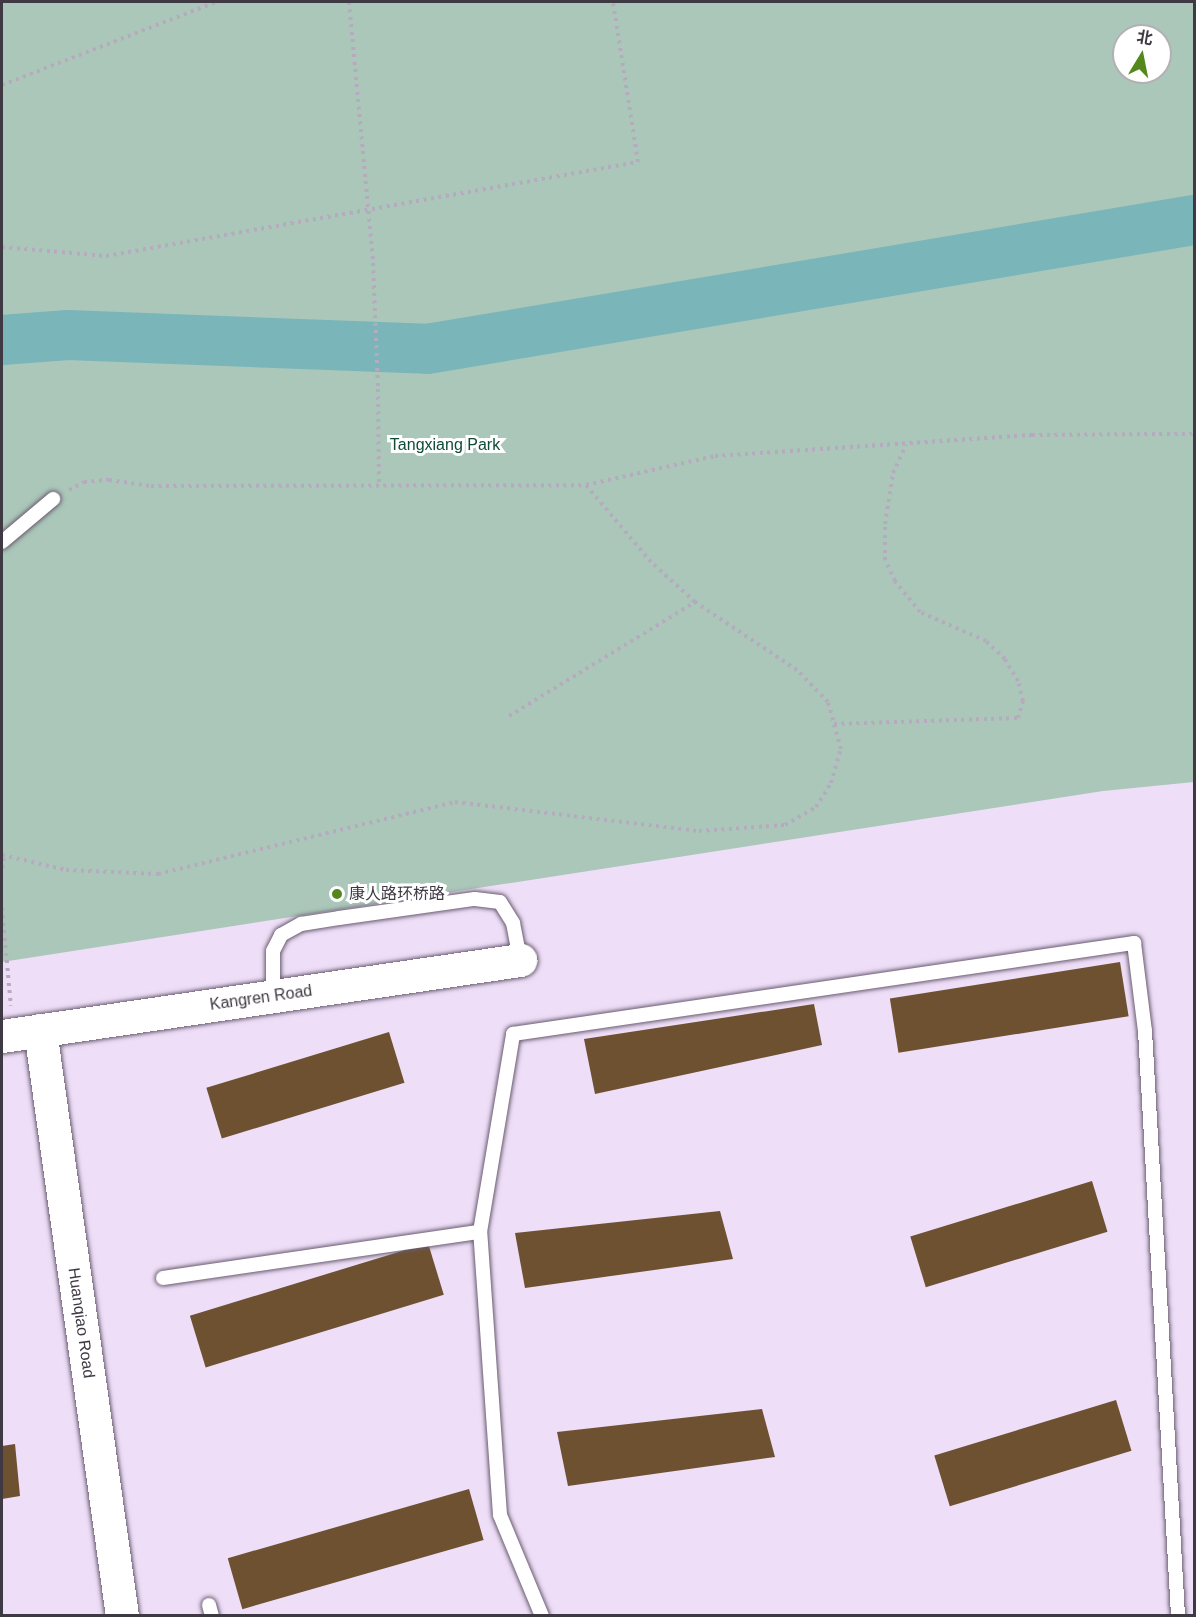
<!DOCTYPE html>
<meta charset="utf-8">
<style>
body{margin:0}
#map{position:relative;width:1196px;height:1617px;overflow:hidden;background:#eedef7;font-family:Helvetica,"Noto Sans SC",sans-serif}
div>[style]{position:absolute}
.green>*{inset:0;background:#abc7b9}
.river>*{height:50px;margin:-25px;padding:0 25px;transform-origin:25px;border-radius:25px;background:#7ab5ba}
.building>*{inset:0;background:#6e5131;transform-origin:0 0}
.path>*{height:4px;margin-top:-2px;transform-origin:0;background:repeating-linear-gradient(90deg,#b6aabe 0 3px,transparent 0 7.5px)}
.roads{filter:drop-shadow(0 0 2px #695c71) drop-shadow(0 0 2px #695c71)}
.lane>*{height:14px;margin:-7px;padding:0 7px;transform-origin:7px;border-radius:7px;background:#fff}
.secondary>*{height:33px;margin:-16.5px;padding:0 16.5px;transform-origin:16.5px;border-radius:16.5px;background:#fff}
.path-bridge>*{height:4px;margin-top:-2px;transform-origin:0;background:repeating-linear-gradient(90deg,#b6aabe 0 3px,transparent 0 7.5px)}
.dots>*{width:16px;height:16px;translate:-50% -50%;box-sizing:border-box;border:3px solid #fff;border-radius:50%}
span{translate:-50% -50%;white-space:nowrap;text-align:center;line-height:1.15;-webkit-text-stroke:6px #fff;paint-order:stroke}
.park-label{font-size:16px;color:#0e4c35}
.poi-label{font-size:16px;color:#3f3943}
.left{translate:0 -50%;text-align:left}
.street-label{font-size:16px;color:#3f3943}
.frame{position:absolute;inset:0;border:3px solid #3f3943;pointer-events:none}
.north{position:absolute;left:1112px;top:24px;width:60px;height:60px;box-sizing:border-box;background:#fff;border:2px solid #b2b0b4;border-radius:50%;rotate:10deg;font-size:16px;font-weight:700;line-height:24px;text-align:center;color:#3f3943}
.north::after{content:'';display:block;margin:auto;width:21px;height:27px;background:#54871c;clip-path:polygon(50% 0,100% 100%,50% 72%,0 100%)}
</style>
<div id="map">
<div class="green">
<div style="clip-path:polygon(evenodd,2px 2px,1194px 2px,1194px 782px,1103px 791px,2px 962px,2px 2px,1124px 36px,1160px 36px,1160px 72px,1124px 72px,1124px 36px)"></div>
</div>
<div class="river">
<div style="left:2px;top:340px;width:66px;rotate:-4.3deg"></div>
<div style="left:68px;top:335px;width:359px;rotate:2.2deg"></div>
<div style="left:427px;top:349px;width:778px;rotate:-9.55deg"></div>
</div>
<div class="building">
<div style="left:1120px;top:962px;width:55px;height:233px;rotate:81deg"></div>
<div style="clip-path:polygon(814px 1004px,822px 1045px,595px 1094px,584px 1039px)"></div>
<div style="left:389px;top:1032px;width:53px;height:191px;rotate:73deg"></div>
<div style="left:1092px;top:1181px;width:53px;height:190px;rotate:73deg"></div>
<div style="clip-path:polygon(720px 1211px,733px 1259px,525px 1288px,515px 1233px)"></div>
<div style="left:428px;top:1243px;width:54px;height:249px;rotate:73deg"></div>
<div style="left:1116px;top:1400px;width:53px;height:190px;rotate:73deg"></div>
<div style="clip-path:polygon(762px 1409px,775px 1457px,568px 1486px,557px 1432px)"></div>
<div style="clip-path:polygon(15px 1444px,20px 1496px,2px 1499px,2px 1446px)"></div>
<div style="left:469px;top:1489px;width:53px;height:251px;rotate:74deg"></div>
</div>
<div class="path">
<div style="left:349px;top:2px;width:262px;rotate:84.7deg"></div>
<div style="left:2px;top:85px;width:230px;rotate:-21.2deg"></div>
<div style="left:2px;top:247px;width:104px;rotate:4.9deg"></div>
<div style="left:106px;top:256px;width:540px;rotate:-10.02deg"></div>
<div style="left:638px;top:162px;width:162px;rotate:-98.9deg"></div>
<div style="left:378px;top:389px;width:96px;rotate:89.4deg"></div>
<div style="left:69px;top:490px;width:17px;rotate:-28deg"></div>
<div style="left:84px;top:482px;width:25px;rotate:-5deg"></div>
<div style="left:109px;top:480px;width:42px;rotate:8.1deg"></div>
<div style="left:151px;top:486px;width:435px;rotate:-0.1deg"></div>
<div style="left:586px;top:485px;width:132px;rotate:-12.7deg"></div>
<div style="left:715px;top:456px;width:318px;rotate:-3.8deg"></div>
<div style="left:1032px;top:435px;width:162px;rotate:-0.4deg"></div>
<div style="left:509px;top:716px;width:218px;rotate:-31.5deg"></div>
<div style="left:834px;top:724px;width:184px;rotate:-1.9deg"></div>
<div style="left:1018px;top:718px;width:18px;rotate:-74deg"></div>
<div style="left:1023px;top:701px;width:21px;rotate:-104deg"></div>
<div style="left:1018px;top:681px;width:26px;rotate:-121deg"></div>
<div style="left:1005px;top:659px;width:26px;rotate:-137deg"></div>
<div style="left:986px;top:641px;width:72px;rotate:-156.3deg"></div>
<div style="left:920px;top:612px;width:40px;rotate:-129deg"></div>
<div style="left:895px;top:581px;width:23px;rotate:-115deg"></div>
<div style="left:885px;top:560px;width:36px;rotate:-90deg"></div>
<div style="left:885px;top:524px;width:52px;rotate:-81.1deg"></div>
<div style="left:893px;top:473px;width:31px;rotate:-65deg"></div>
<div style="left:2px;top:855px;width:66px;rotate:13.2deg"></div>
<div style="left:66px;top:870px;width:92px;rotate:2.5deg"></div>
<div style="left:158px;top:874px;width:306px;rotate:-13.6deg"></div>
<div style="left:455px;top:802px;width:246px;rotate:6.8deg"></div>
<div style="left:699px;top:831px;width:86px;rotate:-4deg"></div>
<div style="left:785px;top:825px;width:36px;rotate:-30deg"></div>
<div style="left:816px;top:807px;width:28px;rotate:-58deg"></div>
<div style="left:831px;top:783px;width:35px;rotate:-74deg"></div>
<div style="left:841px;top:749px;width:49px;rotate:-105.5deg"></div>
<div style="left:828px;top:702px;width:45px;rotate:-134.1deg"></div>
<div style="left:797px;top:670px;width:123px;rotate:-146.3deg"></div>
<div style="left:695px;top:602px;width:59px;rotate:-137.7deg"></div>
<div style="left:651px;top:562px;width:101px;rotate:-130.2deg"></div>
<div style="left:2px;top:868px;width:11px;rotate:-80deg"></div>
<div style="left:2px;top:908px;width:98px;rotate:84.8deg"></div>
</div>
<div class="roads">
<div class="lane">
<div style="left:2px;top:542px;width:67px;rotate:-40.1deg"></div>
<div style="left:273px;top:996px;width:45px;rotate:-90deg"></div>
<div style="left:273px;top:951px;width:18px;rotate:-63deg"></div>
<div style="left:281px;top:935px;width:23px;rotate:-29deg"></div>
<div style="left:301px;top:924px;width:38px;rotate:-9deg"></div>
<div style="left:339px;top:918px;width:137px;rotate:-8deg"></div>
<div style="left:475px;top:899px;width:25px;rotate:7deg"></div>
<div style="left:500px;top:902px;width:25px;rotate:58deg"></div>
<div style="left:513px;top:923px;width:38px;rotate:79deg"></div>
<div style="left:163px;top:1278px;width:320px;rotate:-8.3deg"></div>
<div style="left:209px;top:1605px;width:11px;rotate:75deg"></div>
<div style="left:542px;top:1616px;width:109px;rotate:-112.6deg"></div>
<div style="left:500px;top:1515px;width:284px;rotate:-94deg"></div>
<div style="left:480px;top:1232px;width:201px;rotate:-80.5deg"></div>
<div style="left:513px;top:1034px;width:628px;rotate:-8.34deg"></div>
<div style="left:1134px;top:943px;width:89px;rotate:82.9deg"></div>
<div style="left:1145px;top:1031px;width:586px;rotate:86.77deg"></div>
</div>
<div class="secondary">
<div style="left:40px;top:1030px;width:592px;rotate:82.03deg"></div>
<div style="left:2px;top:1036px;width:524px;rotate:-8.35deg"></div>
</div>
</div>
<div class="path-bridge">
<div style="left:373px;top:263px;width:126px;rotate:87.7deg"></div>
</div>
<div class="dots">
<div style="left:337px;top:894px;background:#54871c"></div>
</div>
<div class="park-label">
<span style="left:445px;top:445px">Tangxiang Park</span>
</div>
<div class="poi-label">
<span class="left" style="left:349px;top:894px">康人路环桥路</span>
</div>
<div class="street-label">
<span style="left:261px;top:998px;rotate:-8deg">Kangren Road</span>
<span style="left:81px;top:1323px;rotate:82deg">Huanqiao Road</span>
</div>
<div class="frame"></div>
<div class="north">北</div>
</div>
